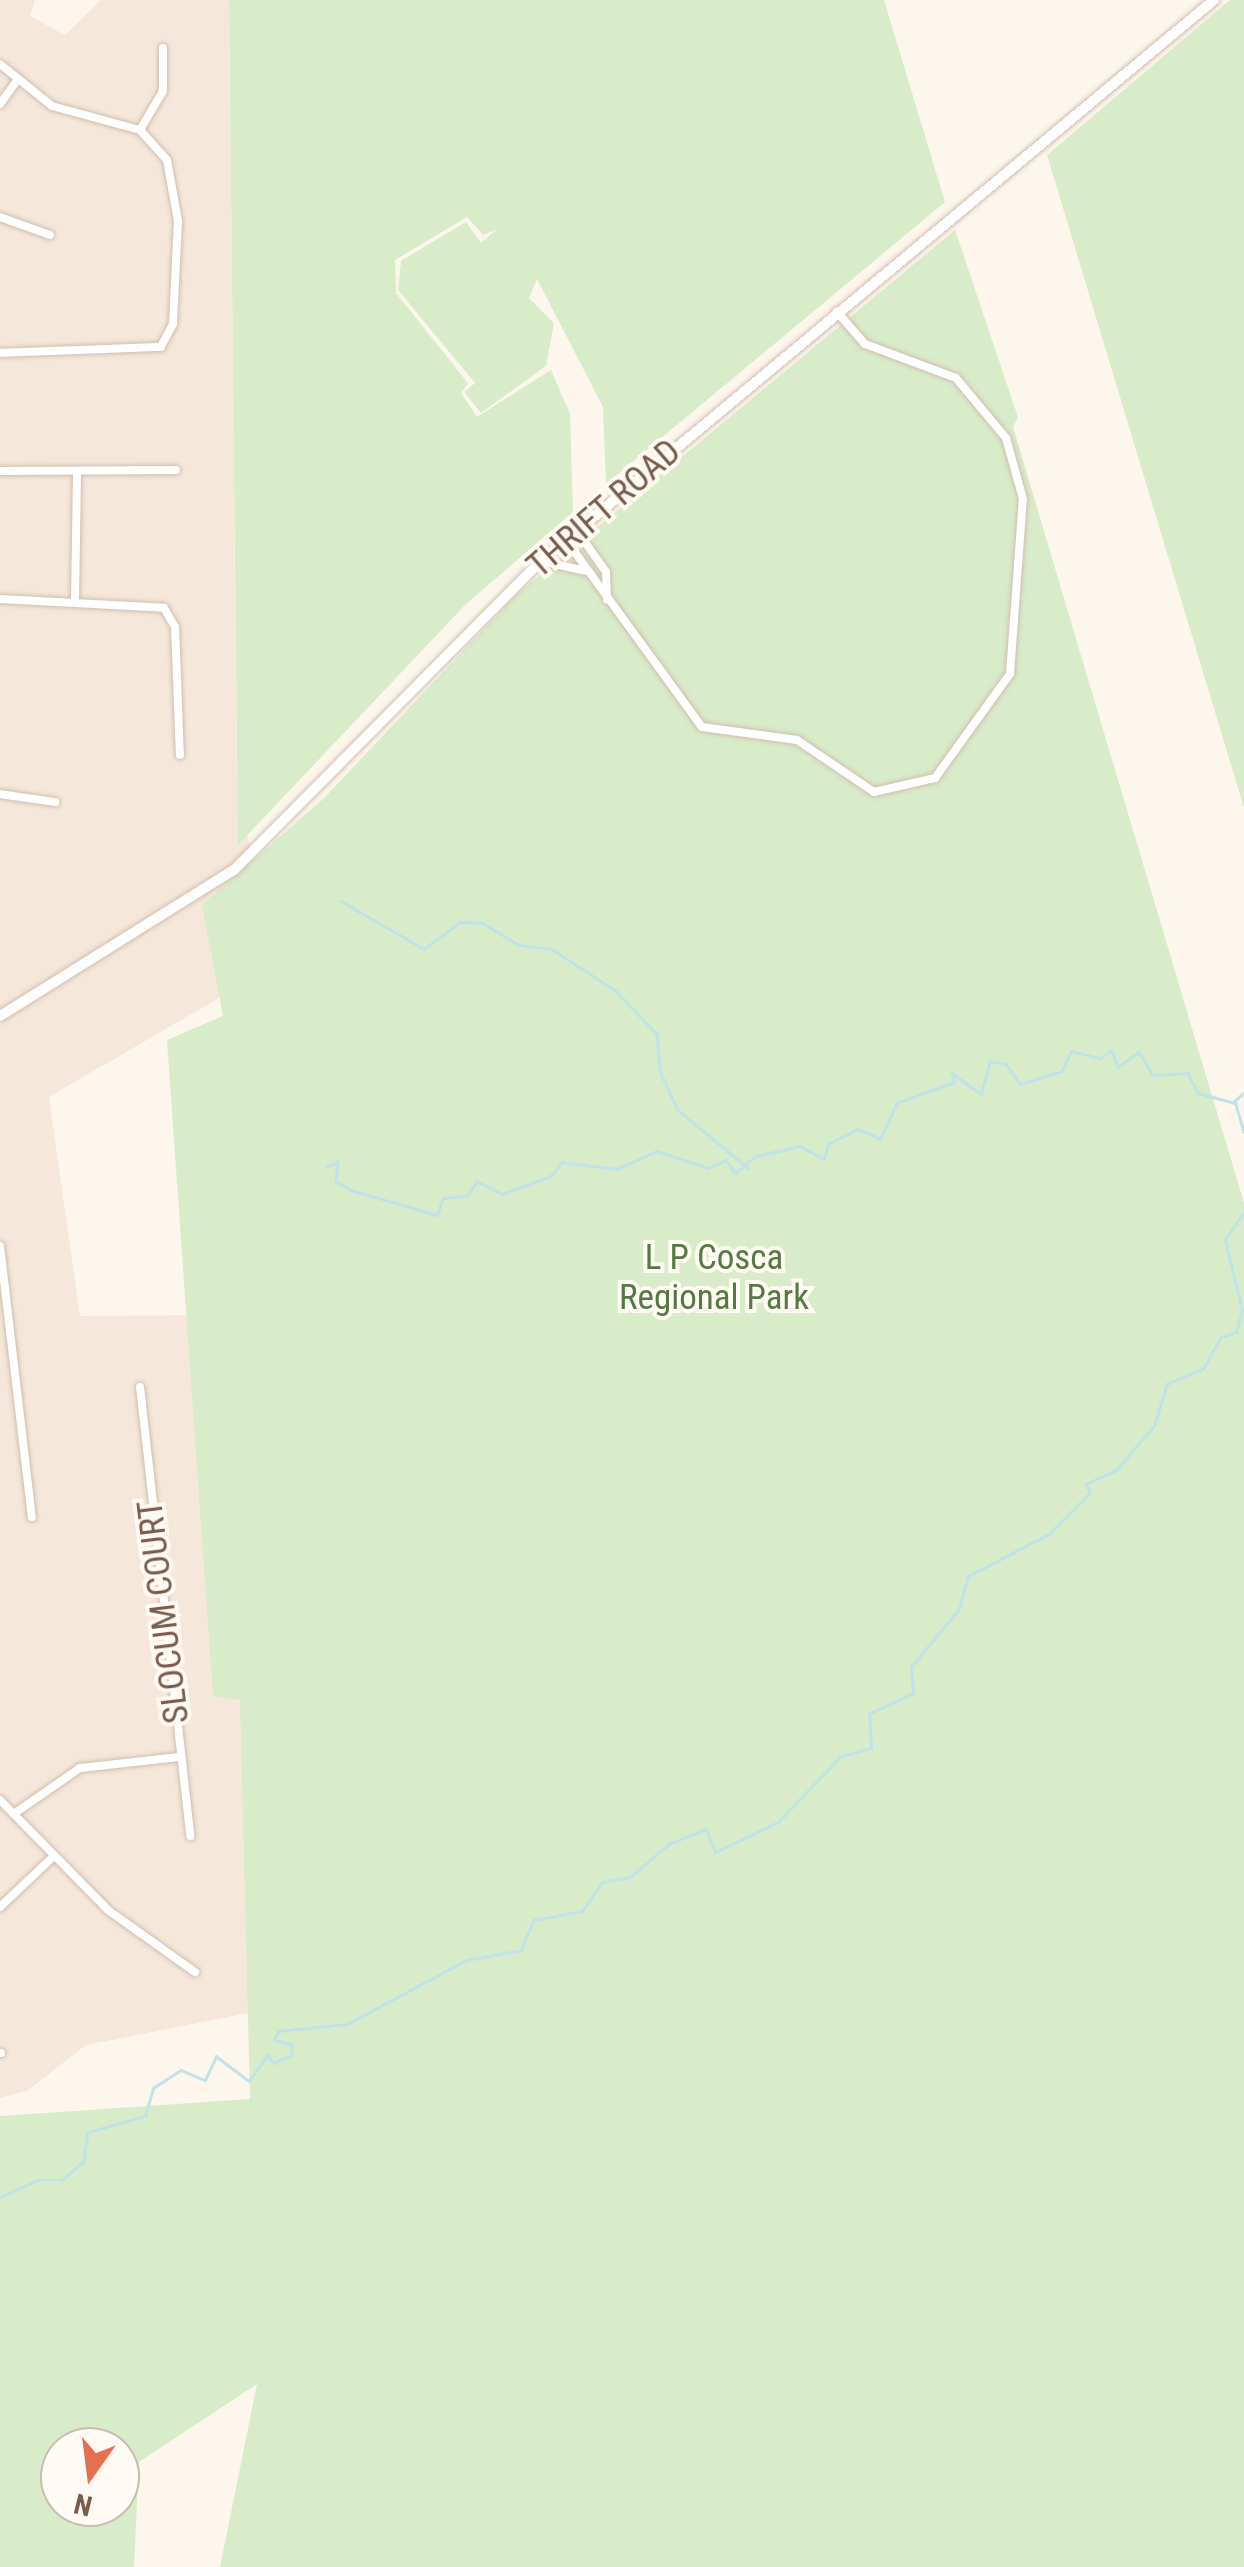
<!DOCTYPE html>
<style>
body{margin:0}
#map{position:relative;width:1244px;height:2567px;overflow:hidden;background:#fdf6ec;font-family:"Roboto Condensed",sans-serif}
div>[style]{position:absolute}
.residential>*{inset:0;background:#f5e8da}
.green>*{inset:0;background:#d8ecc9}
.stream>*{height:2.5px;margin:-1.25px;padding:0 1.25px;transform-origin:1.25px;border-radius:1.25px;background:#bfe3e8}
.roads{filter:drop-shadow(0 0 2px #d1beb0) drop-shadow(0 0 2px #d1beb0)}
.minor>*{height:8px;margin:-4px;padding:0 4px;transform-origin:4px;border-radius:4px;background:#fff}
.tertiary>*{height:10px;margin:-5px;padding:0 5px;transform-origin:5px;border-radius:5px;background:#fff}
span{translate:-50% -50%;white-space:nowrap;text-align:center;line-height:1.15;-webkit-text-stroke:8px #fffaf3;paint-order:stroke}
.street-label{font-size:35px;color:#7a5c4d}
.park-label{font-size:35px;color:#537a41}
.north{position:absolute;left:40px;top:2427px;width:100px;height:100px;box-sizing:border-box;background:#fffaf3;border:2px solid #cabbb1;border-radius:50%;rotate:194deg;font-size:28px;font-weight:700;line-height:40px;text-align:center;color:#7a5c4d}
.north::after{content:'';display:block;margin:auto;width:35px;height:45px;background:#e76f51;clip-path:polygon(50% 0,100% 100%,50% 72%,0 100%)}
</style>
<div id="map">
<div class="residential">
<div style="clip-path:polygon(0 0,35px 0,30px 16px,65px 35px,101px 0,229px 0,237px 779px,256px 881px,238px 987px,49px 1097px,80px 1316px,213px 1315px,205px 1426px,279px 2007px,86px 2045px,27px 2091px,0 2098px)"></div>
</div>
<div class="green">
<div style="clip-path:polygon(229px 0,884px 0,945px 202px,606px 484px,603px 407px,537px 279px,529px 298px,554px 323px,546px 366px,481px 413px,464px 392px,475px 383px,398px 290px,401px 261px,466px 222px,481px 243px,496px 230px,483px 235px,467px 217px,395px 260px,396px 293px,468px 383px,461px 393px,477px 417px,551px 370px,570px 414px,573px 512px,466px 604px,238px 845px)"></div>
<div style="clip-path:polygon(1230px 0,1244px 0,1244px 808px,1047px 155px)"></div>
<div style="clip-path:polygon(evenodd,955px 230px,1018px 417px,1013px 427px,1244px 1203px,1244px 2567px,220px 2567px,257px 2384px,139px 2462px,134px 2567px,0 2567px,0 2116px,250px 2099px,240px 1700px,213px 1696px,167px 1040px,223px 1016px,202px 905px,324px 798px,516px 595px,955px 230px,60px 2447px,120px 2447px,120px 2507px,60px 2507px,60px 2447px)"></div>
</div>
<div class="stream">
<div style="left:341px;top:901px;width:96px;rotate:30deg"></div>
<div style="left:424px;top:949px;width:45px;rotate:-36.9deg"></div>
<div style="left:460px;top:922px;width:23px;rotate:2deg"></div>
<div style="left:483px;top:923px;width:42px;rotate:31.4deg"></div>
<div style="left:519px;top:945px;width:33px;rotate:7deg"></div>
<div style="left:552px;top:949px;width:77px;rotate:33.3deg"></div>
<div style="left:616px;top:991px;width:59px;rotate:46.4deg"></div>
<div style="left:657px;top:1034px;width:37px;rotate:85deg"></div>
<div style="left:660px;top:1071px;width:43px;rotate:65.2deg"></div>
<div style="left:678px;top:1110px;width:91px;rotate:39.6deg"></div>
<div style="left:1244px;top:1093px;width:12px;rotate:138deg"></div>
<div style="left:1235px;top:1101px;width:32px;rotate:74deg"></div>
<div style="left:326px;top:1167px;width:13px;rotate:-23deg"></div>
<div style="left:338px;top:1162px;width:19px;rotate:96deg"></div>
<div style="left:336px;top:1181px;width:17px;rotate:31deg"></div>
<div style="left:351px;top:1190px;width:90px;rotate:16.2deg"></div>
<div style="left:437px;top:1215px;width:18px;rotate:-71deg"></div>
<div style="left:443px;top:1198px;width:24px;rotate:-5deg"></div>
<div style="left:467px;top:1196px;width:18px;rotate:-56deg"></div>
<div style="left:477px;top:1181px;width:28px;rotate:27deg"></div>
<div style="left:502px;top:1194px;width:52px;rotate:-20.2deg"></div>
<div style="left:551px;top:1176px;width:18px;rotate:-52deg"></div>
<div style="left:562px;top:1162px;width:55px;rotate:7.3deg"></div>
<div style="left:617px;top:1169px;width:44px;rotate:-24.2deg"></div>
<div style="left:657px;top:1151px;width:54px;rotate:18.4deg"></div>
<div style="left:708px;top:1168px;width:20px;rotate:-24deg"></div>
<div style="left:726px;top:1160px;width:16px;rotate:55deg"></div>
<div style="left:735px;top:1173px;width:27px;rotate:-39deg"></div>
<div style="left:756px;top:1156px;width:45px;rotate:-12.8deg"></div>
<div style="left:800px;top:1146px;width:27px;rotate:28deg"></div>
<div style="left:824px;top:1159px;width:16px;rotate:-75deg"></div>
<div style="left:828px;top:1144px;width:34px;rotate:-27deg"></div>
<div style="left:858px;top:1129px;width:24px;rotate:24deg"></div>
<div style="left:880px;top:1139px;width:40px;rotate:-65deg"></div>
<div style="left:897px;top:1103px;width:61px;rotate:-20.2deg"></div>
<div style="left:954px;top:1082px;width:9px;rotate:-103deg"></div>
<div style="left:952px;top:1073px;width:36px;rotate:36deg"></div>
<div style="left:981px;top:1094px;width:34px;rotate:-75deg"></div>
<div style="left:990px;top:1061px;width:16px;rotate:11deg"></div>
<div style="left:1006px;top:1064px;width:24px;rotate:55deg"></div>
<div style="left:1020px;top:1084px;width:44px;rotate:-17.2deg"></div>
<div style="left:1062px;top:1071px;width:22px;rotate:-66deg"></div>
<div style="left:1071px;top:1051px;width:30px;rotate:14deg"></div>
<div style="left:1100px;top:1058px;width:14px;rotate:-34deg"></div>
<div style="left:1112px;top:1050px;width:18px;rotate:71deg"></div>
<div style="left:1118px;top:1067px;width:26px;rotate:-36deg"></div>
<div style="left:1139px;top:1052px;width:27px;rotate:59deg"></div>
<div style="left:1153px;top:1075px;width:35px;rotate:-3deg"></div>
<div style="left:1188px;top:1073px;width:22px;rotate:63deg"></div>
<div style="left:1198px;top:1093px;width:39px;rotate:15deg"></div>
<div style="left:0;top:2197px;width:42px;rotate:-24.1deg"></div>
<div style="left:38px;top:2180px;width:24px"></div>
<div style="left:62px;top:2180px;width:28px;rotate:-41deg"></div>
<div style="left:83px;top:2162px;width:30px;rotate:-81deg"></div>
<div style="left:88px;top:2132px;width:59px;rotate:-15.7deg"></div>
<div style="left:145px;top:2116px;width:29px;rotate:-74deg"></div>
<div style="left:153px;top:2088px;width:33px;rotate:-33deg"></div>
<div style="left:181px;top:2070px;width:26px;rotate:23deg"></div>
<div style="left:205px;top:2080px;width:26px;rotate:-65deg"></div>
<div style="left:216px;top:2056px;width:41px;rotate:37.1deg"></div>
<div style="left:249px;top:2081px;width:32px;rotate:-55deg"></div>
<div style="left:267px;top:2055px;width:11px;rotate:49deg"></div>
<div style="left:274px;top:2063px;width:20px;rotate:-24deg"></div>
<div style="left:292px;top:2055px;width:10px;rotate:-96deg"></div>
<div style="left:291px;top:2045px;width:18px;rotate:-164deg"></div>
<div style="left:274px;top:2040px;width:10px;rotate:-66deg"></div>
<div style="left:278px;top:2031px;width:69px;rotate:-5.8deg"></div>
<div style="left:347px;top:2024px;width:136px;rotate:-28.1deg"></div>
<div style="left:467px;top:1960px;width:55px;rotate:-10.5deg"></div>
<div style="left:521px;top:1950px;width:33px;rotate:-67deg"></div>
<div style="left:534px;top:1920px;width:49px;rotate:-10.6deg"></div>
<div style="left:582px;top:1911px;width:35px;rotate:-55deg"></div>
<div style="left:602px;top:1882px;width:28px;rotate:-10deg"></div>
<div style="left:630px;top:1877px;width:51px;rotate:-40.2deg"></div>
<div style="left:669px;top:1844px;width:40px;rotate:-22deg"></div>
<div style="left:706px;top:1829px;width:25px;rotate:67deg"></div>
<div style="left:716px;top:1852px;width:69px;rotate:-25.8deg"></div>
<div style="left:778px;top:1822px;width:91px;rotate:-46.3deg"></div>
<div style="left:841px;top:1756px;width:31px;rotate:-15deg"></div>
<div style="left:871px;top:1748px;width:34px;rotate:-93deg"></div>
<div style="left:869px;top:1714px;width:49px;rotate:-25.5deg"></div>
<div style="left:913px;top:1693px;width:26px;rotate:-94deg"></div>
<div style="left:911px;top:1667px;width:75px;rotate:-50.4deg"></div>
<div style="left:959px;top:1609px;width:34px;rotate:-75deg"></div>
<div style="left:968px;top:1576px;width:91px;rotate:-27.4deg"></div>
<div style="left:1049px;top:1534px;width:58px;rotate:-45deg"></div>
<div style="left:1090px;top:1493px;width:10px;rotate:-114deg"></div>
<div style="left:1086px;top:1484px;width:33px;rotate:-25deg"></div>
<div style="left:1116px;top:1470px;width:58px;rotate:-49.2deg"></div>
<div style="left:1154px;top:1426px;width:44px;rotate:-72.8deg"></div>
<div style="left:1167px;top:1384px;width:39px;rotate:-23deg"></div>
<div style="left:1203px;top:1369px;width:37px;rotate:-61deg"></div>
<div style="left:1221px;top:1337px;width:16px;rotate:-18deg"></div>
<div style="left:1236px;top:1332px;width:22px;rotate:-74deg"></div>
<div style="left:1242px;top:1311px;width:73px;rotate:-103.5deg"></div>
<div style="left:1225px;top:1240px;width:34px;rotate:-56deg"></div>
</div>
<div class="roads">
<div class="minor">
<div style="left:0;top:64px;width:67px;rotate:38.9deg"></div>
<div style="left:52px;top:106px;width:91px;rotate:15.3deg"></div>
<div style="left:140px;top:130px;width:40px;rotate:48deg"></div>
<div style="left:167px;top:160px;width:62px;rotate:79.8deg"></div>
<div style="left:178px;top:221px;width:103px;rotate:92.8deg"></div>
<div style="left:173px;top:324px;width:26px;rotate:118deg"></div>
<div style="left:161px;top:347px;width:161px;rotate:177.9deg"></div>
<div style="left:0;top:104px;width:27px;rotate:-54deg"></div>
<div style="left:140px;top:130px;width:45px;rotate:-59.5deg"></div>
<div style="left:163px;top:91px;width:43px;rotate:-90deg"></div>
<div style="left:0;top:217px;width:53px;rotate:19.8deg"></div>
<div style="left:0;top:471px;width:176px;rotate:-0.3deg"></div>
<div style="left:577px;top:531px;width:50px;rotate:54.7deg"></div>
<div style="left:606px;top:572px;width:28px;rotate:88deg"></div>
<div style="left:566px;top:540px;width:231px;rotate:54deg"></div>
<div style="left:702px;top:727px;width:96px;rotate:7.8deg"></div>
<div style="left:797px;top:740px;width:93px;rotate:34deg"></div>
<div style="left:874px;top:792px;width:63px;rotate:-12.9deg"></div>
<div style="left:935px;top:778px;width:128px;rotate:-54.2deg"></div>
<div style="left:1010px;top:674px;width:175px;rotate:-85.8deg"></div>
<div style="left:1023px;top:499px;width:63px;rotate:-105.6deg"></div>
<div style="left:1006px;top:438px;width:78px;rotate:-129.8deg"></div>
<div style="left:956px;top:378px;width:97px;rotate:-159.5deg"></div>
<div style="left:865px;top:344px;width:43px;rotate:-131.2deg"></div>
<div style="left:541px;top:561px;width:46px;rotate:12.5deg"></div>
<div style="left:0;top:599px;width:164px;rotate:3.1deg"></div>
<div style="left:164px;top:608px;width:22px;rotate:60deg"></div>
<div style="left:175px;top:627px;width:128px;rotate:87.8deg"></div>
<div style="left:75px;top:601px;width:129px;rotate:-89.1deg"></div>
<div style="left:0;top:794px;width:56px;rotate:8.3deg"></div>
<div style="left:0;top:1246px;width:273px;rotate:83.3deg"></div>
<div style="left:140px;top:1387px;width:452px;rotate:83.6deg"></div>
<div style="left:0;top:1800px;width:154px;rotate:45.5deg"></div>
<div style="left:108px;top:1910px;width:107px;rotate:35.5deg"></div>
<div style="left:15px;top:1813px;width:79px;rotate:-34.7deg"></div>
<div style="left:80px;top:1768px;width:100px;rotate:-6.3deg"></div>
<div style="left:0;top:1907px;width:74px;rotate:-43.4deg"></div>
<div style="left:0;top:2053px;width:1px"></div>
</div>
<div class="tertiary">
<div style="left:0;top:1016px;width:276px;rotate:-32deg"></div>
<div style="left:234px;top:870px;width:436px;rotate:-45.2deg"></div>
<div style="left:541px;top:561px;width:876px;rotate:-39.81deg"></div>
</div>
</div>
<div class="street-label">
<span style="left:604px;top:509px;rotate:-41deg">THRIFT ROAD</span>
<span style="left:164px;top:1612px;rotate:-97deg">SLOCUM COURT</span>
</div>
<div class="park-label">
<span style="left:714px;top:1278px">L P Cosca<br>Regional Park</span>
</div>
<div class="north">N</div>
</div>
